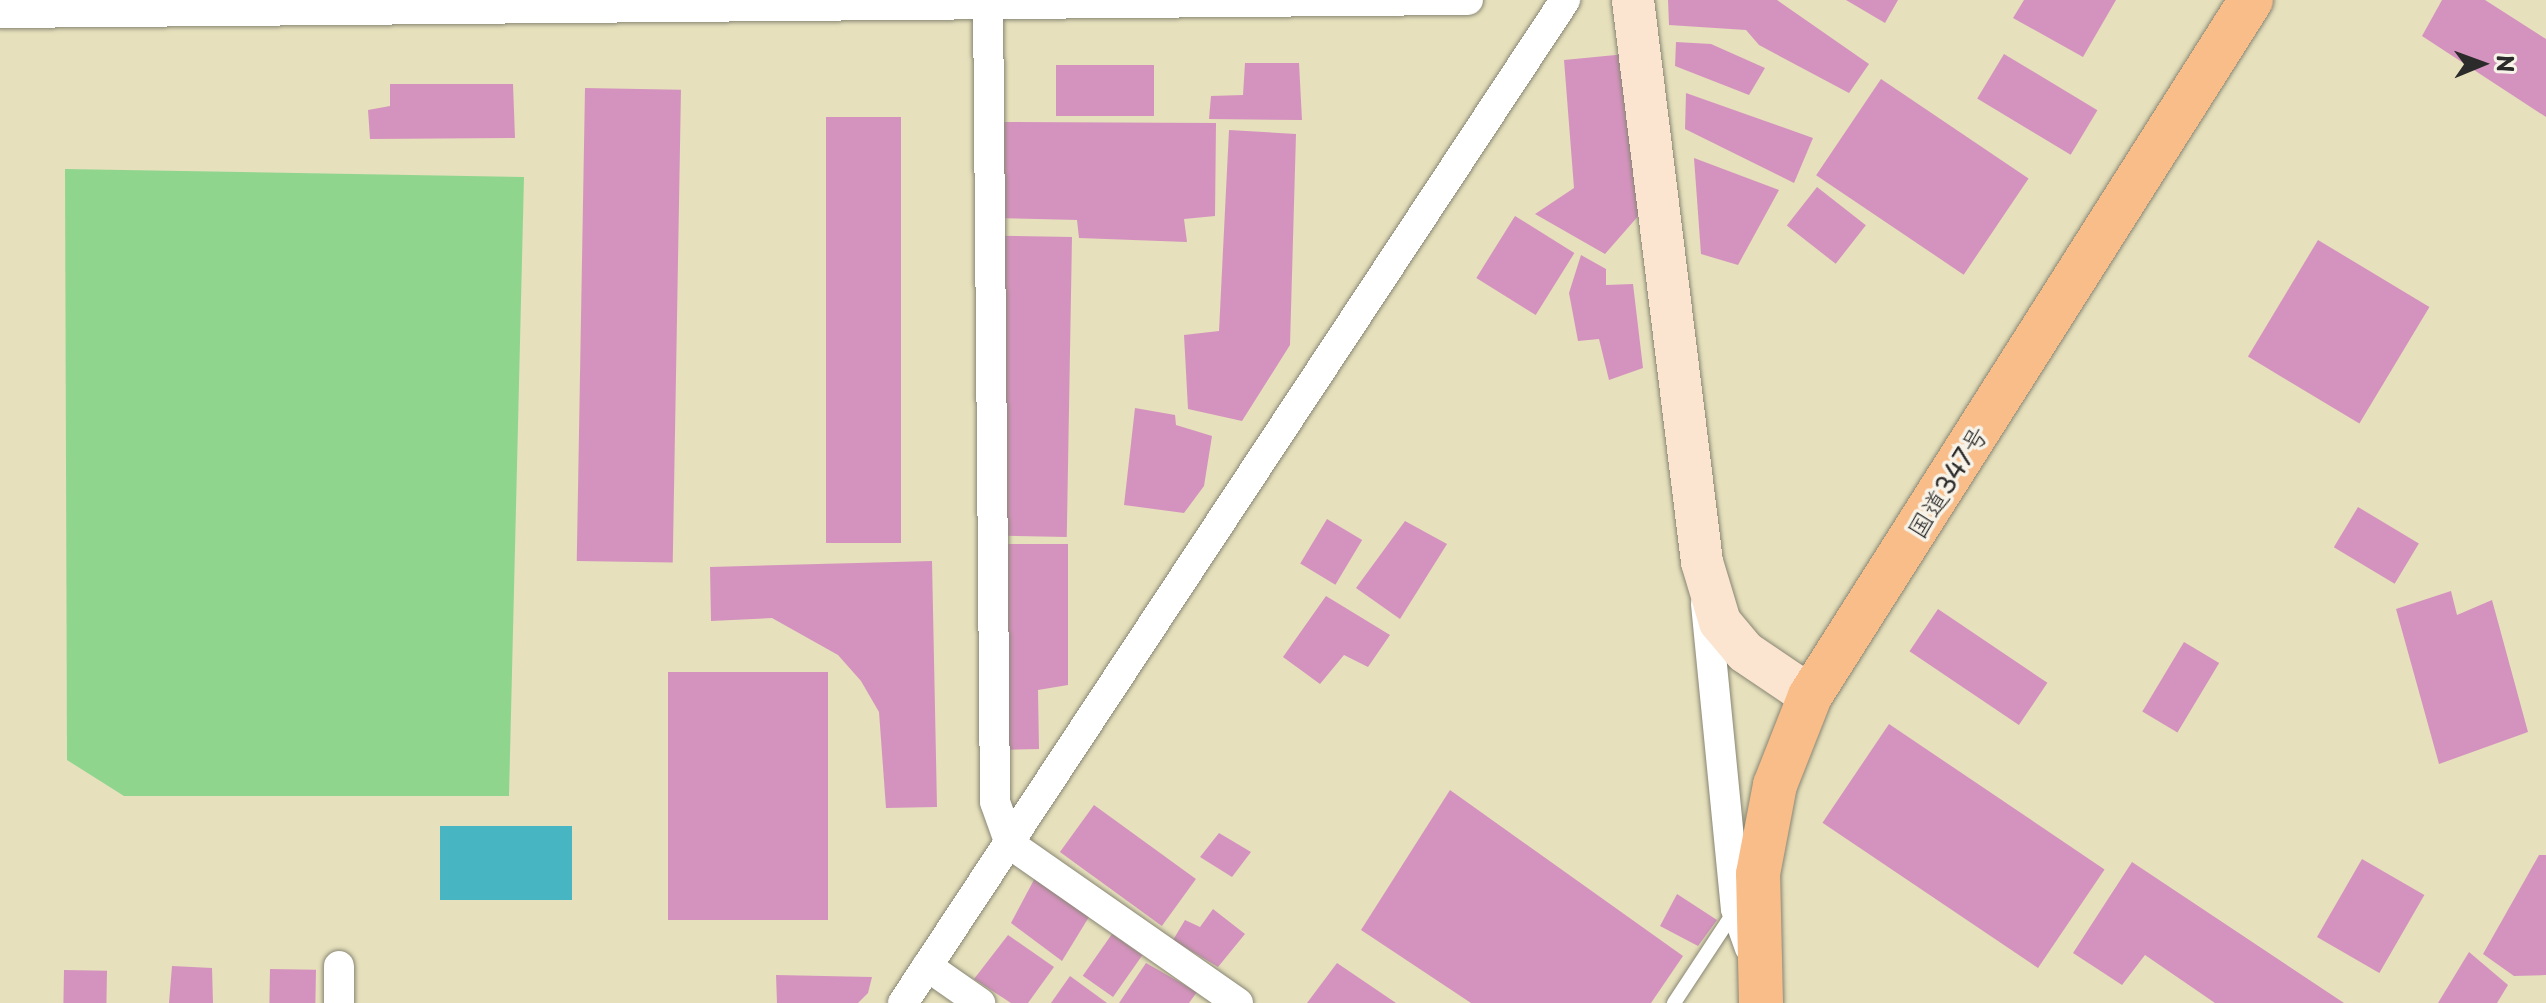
<!DOCTYPE html>
<meta charset="utf-8">
<style>
body{margin:0}
#map{position:relative;width:2546px;height:1003px;overflow:hidden;background:#e6e0bc;font-family:"Playpen Sans","Klee One",sans-serif}
div>[style]{position:absolute}
.green>*{inset:0;background:#90d58e}
.water>*{inset:0;background:#47b5c2;transform-origin:0 0}
.building>*{inset:0;background:#d493be;transform-origin:0 0}
.roads{filter:drop-shadow(0 0 2px #888674) drop-shadow(0 0 2px #888674)}
.lane>*{height:14px;margin:-7px;padding:0 7px;transform-origin:7px;border-radius:7px;background:#fff}
.street>*{height:30px;margin:-15px;padding:0 15px;transform-origin:15px;border-radius:15px;background:#fff}
.secondary>*{height:42px;margin:-21px;padding:0 21px;transform-origin:21px;border-radius:21px;background:#fce5d0}
.highway>*{height:44px;margin:-22px;padding:0 22px;transform-origin:22px;border-radius:22px;background:#f8bd89}
span{translate:-50% -50%;white-space:nowrap;text-align:center;line-height:1.15;-webkit-text-stroke:7px #f7f3e8;paint-order:stroke}
.street-label{font-size:26px;color:#2b2b2b}
.north{position:absolute;left:2442px;top:24px;width:80px;height:80px;-webkit-text-stroke:6px #f7f3e8;paint-order:stroke;rotate:89deg;font-size:22px;font-weight:700;line-height:32px;text-align:center;color:#2b2b2b}
.north::after{content:'';display:block;margin:auto;width:28px;height:36px;background:#2b2b2b;clip-path:polygon(50% 0,100% 100%,50% 72%,0 100%)}
</style>
<div id="map">
<div class="green">
<div style="clip-path:polygon(65px 169px,524px 177px,509px 796px,124px 796px,67px 760px)"></div>
</div>
<div class="water">
<div style="left:440px;top:826px;width:132px;height:74px"></div>
</div>
<div class="building">
<div style="clip-path:polygon(1668px 0,1777px 0,1869px 64px,1849px 93px,1759px 45px,1746px 30px,1669px 25px)"></div>
<div style="clip-path:polygon(1846px 0,1898px 0,1885px 23px)"></div>
<div style="clip-path:polygon(2024px 0,2116px 0,2083px 57px,2013px 18px)"></div>
<div style="clip-path:polygon(2442px 0,2485px 0,2546px 39px,2546px 117px,2422px 36px)"></div>
<div style="clip-path:polygon(1676px 42px,1711px 44px,1765px 68px,1749px 95px,1675px 66px)"></div>
<div style="clip-path:polygon(1626px 54px,1640px 214px,1605px 254px,1535px 214px,1574px 188px,1564px 60px)"></div>
<div style="left:2004px;top:54px;width:109px;height:52px;rotate:31deg"></div>
<div style="clip-path:polygon(1245px 63px,1299px 63px,1302px 120px,1209px 119px,1211px 96px,1243px 95px)"></div>
<div style="left:1056px;top:65px;width:98px;height:51px"></div>
<div style="left:1881px;top:79px;width:178px;height:116px;rotate:34deg"></div>
<div style="clip-path:polygon(390px 84px,513px 84px,515px 138px,370px 139px,368px 110px,390px 106px)"></div>
<div style="left:585px;top:88px;width:96px;height:473px;rotate:1deg"></div>
<div style="clip-path:polygon(1686px 93px,1813px 138px,1794px 183px,1685px 129px)"></div>
<div style="left:901px;top:117px;width:426px;height:75px;rotate:90deg"></div>
<div style="clip-path:polygon(992px 122px,1216px 123px,1215px 216px,1184px 219px,1187px 242px,1079px 238px,1077px 220px,992px 218px)"></div>
<div style="clip-path:polygon(1229px 130px,1296px 134px,1290px 345px,1242px 421px,1188px 409px,1184px 335px,1219px 331px)"></div>
<div style="clip-path:polygon(1694px 158px,1779px 190px,1738px 265px,1701px 254px)"></div>
<div style="left:1817px;top:187px;width:62px;height:49px;rotate:38deg"></div>
<div style="left:1515px;top:216px;width:70px;height:73px;rotate:32deg"></div>
<div style="left:1072px;top:237px;width:300px;height:78px;rotate:91deg"></div>
<div style="left:2318px;top:240px;width:130px;height:136px;rotate:31deg"></div>
<div style="clip-path:polygon(1581px 255px,1606px 269px,1606px 285px,1633px 284px,1643px 368px,1609px 380px,1599px 339px,1578px 341px,1569px 293px)"></div>
<div style="clip-path:polygon(1135px 408px,1175px 415px,1176px 425px,1212px 436px,1204px 486px,1184px 513px,1124px 505px)"></div>
<div style="left:2358px;top:507px;width:71px;height:47px;rotate:31deg"></div>
<div style="left:1327px;top:519px;width:41px;height:52px;rotate:31deg"></div>
<div style="clip-path:polygon(1405px 521px,1447px 544px,1400px 619px,1356px 588px)"></div>
<div style="clip-path:polygon(998px 544px,1068px 544px,1068px 685px,1038px 690px,1039px 749px,1002px 750px)"></div>
<div style="clip-path:polygon(932px 561px,937px 807px,886px 808px,879px 712px,861px 681px,838px 655px,772px 618px,711px 621px,710px 567px)"></div>
<div style="clip-path:polygon(2451px 591px,2457px 615px,2492px 600px,2528px 732px,2439px 764px,2396px 609px)"></div>
<div style="clip-path:polygon(1326px 596px,1390px 635px,1368px 667px,1344px 655px,1320px 684px,1283px 657px)"></div>
<div style="left:1938px;top:609px;width:132px;height:51px;rotate:34deg"></div>
<div style="left:2184px;top:642px;width:41px;height:81px;rotate:31deg"></div>
<div style="left:668px;top:672px;width:160px;height:248px"></div>
<div style="left:1889px;top:724px;width:260px;height:119px;rotate:34deg"></div>
<div style="clip-path:polygon(1450px 790px,1683px 956px,1651px 1003px,1471px 1003px,1361px 930px)"></div>
<div style="left:1094px;top:805px;width:126px;height:58px;rotate:36deg"></div>
<div style="clip-path:polygon(1219px 833px,1251px 852px,1232px 877px,1200px 857px)"></div>
<div style="clip-path:polygon(2539px 855px,2546px 855px,2546px 975px,2514px 976px,2483px 954px)"></div>
<div style="left:2362px;top:859px;width:72px;height:90px;rotate:30deg"></div>
<div style="clip-path:polygon(2132px 862px,2344px 1003px,2215px 1003px,2145px 955px,2122px 985px,2073px 953px)"></div>
<div style="clip-path:polygon(1036px 876px,1092px 912px,1062px 961px,1011px 923px)"></div>
<div style="clip-path:polygon(1677px 894px,1717px 920px,1698px 946px,1660px 926px)"></div>
<div style="clip-path:polygon(1213px 909px,1245px 934px,1218px 967px,1173px 940px,1185px 920px,1200px 927px)"></div>
<div style="left:1112px;top:934px;width:37px;height:51px;rotate:35deg"></div>
<div style="clip-path:polygon(1008px 935px,1054px 967px,1028px 1003px,1011px 1003px,974px 979px)"></div>
<div style="clip-path:polygon(2469px 952px,2508px 985px,2497px 1003px,2438px 1003px)"></div>
<div style="clip-path:polygon(1146px 963px,1197px 992px,1189px 1003px,1119px 1003px)"></div>
<div style="clip-path:polygon(1337px 963px,1396px 1003px,1307px 1003px)"></div>
<div style="clip-path:polygon(172px 966px,212px 968px,213px 1003px,169px 1003px)"></div>
<div style="left:270px;top:969px;width:46px;height:34px;rotate:1deg"></div>
<div style="left:64px;top:970px;width:43px;height:33px;rotate:1deg"></div>
<div style="clip-path:polygon(776px 975px,872px 977px,868px 993px,858px 1003px,777px 1003px)"></div>
<div style="clip-path:polygon(1070px 976px,1107px 1003px,1051px 1003px)"></div>
</div>
<div class="roads">
<div class="lane">
<div style="left:1674px;top:1003px;width:113px;rotate:-56.6deg"></div>
</div>
<div class="street">
<div style="left:988px;top:0;width:802px;rotate:89.5deg"></div>
<div style="left:995px;top:802px;width:45px;rotate:70.3deg"></div>
<div style="left:1010px;top:844px;width:278px;rotate:34.9deg"></div>
<div style="left:0;top:13px;width:1468px;rotate:-0.51deg"></div>
<div style="left:1706px;top:604px;width:306px;rotate:84.4deg"></div>
<div style="left:1736px;top:909px;width:41px;rotate:70.3deg"></div>
<div style="left:927px;top:966px;width:65px;rotate:34.9deg"></div>
<div style="left:339px;top:1003px;width:37px;rotate:-90deg"></div>
<div style="left:903px;top:1003px;width:1202px;rotate:-56.57deg"></div>
</div>
<div class="secondary">
<div style="left:1633px;top:0;width:566px;rotate:83deg"></div>
<div style="left:1702px;top:562px;width:63px;rotate:73.3deg"></div>
<div style="left:1720px;top:622px;width:39px;rotate:50deg"></div>
<div style="left:1745px;top:652px;width:78px;rotate:34.1deg"></div>
</div>
<div class="highway">
<div style="left:1761px;top:1003px;width:129px;rotate:-91.3deg"></div>
<div style="left:1758px;top:874px;width:91px;rotate:-79.2deg"></div>
<div style="left:1775px;top:785px;width:96px;rotate:-68.5deg"></div>
<div style="left:1810px;top:696px;width:824px;rotate:-57.64deg"></div>
</div>
</div>
<div class="street-label">
<span style="left:1947px;top:482px;rotate:-58deg">国道347号</span>
</div>
<div class="north">N</div>
</div>
